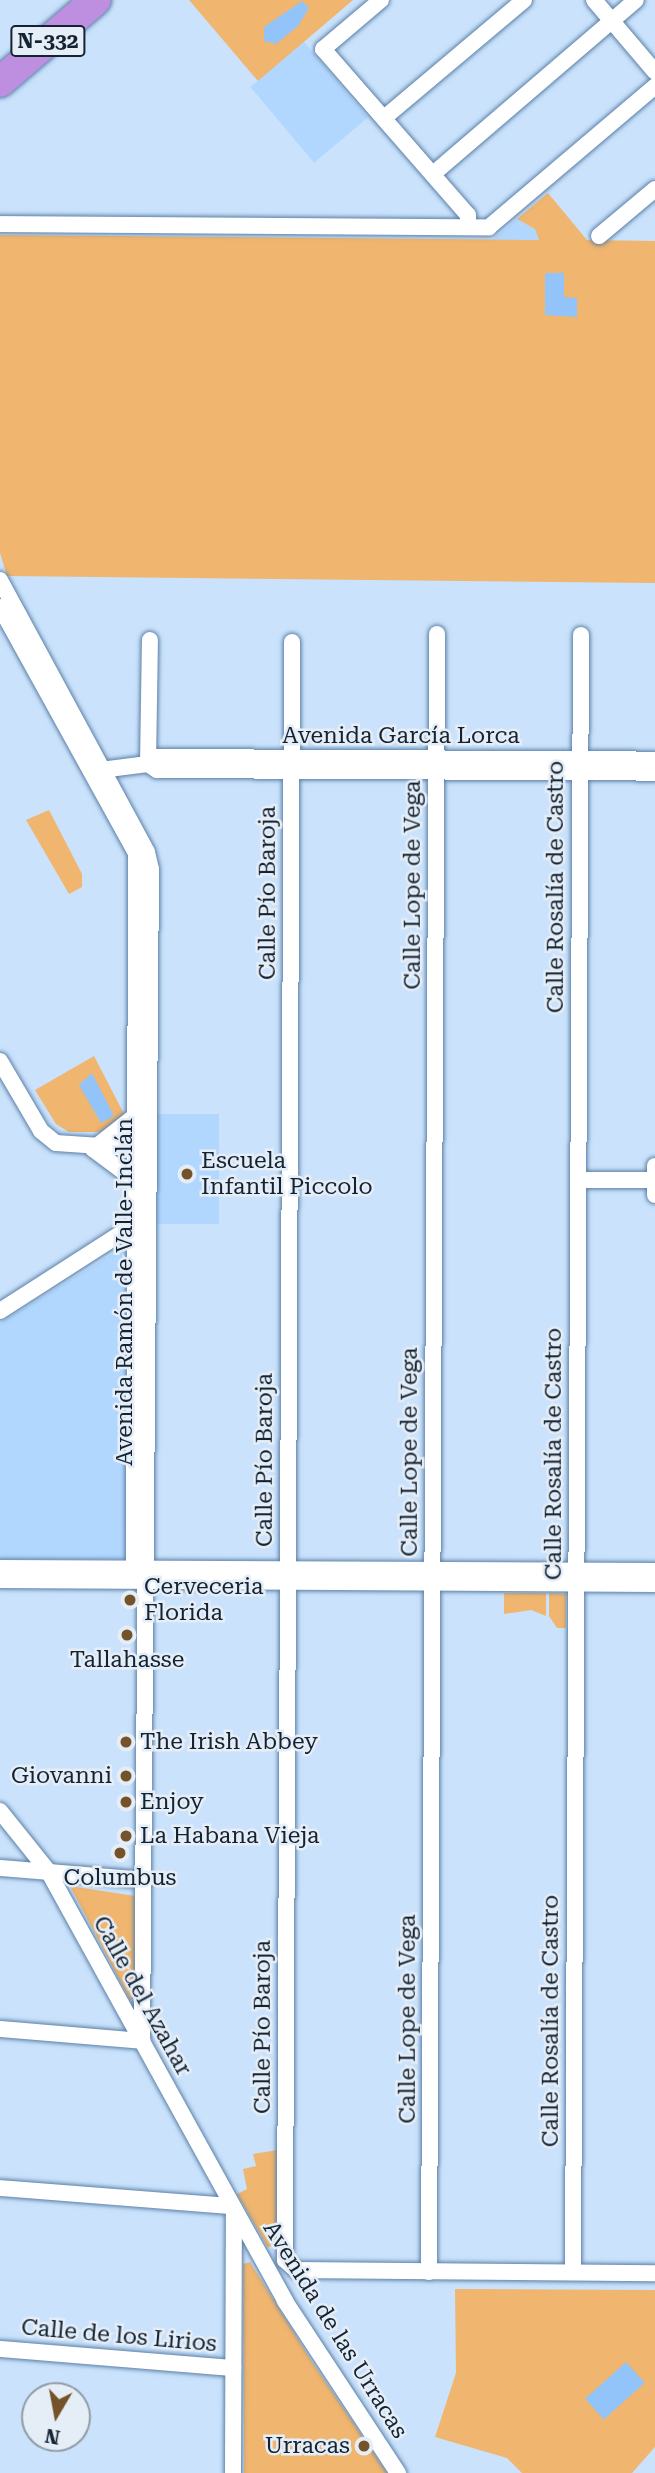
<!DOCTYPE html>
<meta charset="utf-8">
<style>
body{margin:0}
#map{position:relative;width:655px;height:2473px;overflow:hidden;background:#cae2fc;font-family:"Roboto Serif",serif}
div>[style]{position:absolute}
.built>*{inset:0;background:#b2d7ff;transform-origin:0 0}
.green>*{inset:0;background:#f0b56e}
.water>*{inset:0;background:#92c4f9;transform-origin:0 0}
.roads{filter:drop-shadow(0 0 2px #5b81a8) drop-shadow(0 0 2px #5b81a8)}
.street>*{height:16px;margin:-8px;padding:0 8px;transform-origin:8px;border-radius:8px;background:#fff}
.highway>*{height:30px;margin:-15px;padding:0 15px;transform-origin:15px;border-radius:15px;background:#be8fe0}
.dots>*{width:19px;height:19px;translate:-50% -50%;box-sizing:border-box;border:4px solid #e5edf6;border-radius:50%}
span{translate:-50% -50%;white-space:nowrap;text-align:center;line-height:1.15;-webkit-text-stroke:5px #e5edf6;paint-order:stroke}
.shield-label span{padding:2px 5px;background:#e5edf6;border:2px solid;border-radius:5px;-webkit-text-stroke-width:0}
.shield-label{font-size:21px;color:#142333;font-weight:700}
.street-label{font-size:23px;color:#142333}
.poi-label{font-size:23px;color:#142333}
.left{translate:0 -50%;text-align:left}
.right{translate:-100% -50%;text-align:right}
.north{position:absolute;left:21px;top:2382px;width:70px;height:70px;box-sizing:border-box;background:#e5edf6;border:2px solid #919ca8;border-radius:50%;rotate:190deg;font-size:19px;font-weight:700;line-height:28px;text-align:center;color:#142333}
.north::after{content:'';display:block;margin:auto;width:24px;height:32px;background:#74532a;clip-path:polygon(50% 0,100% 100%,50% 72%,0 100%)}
</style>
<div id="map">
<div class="built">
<div style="left:304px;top:42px;width:99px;height:70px;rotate:50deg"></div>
<div style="clip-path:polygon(517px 219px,535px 229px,540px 240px,492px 240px)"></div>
<div style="left:157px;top:1114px;width:62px;height:110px"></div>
<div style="clip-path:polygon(127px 1245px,125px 1559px,0 1559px,0 1323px)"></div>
</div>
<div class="green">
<div style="clip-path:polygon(189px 0,353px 0,258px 81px)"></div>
<div style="clip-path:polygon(548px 193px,587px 240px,655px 241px,655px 583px,7px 576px,0 553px,0 235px,539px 240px,535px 229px,517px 219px)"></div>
<div style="clip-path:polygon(49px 810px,82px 874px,82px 887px,69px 894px,26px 820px)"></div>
<div style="clip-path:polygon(94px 1056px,124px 1114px,101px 1132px,69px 1132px,56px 1124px,35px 1090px)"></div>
<div style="clip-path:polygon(504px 1593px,546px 1593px,546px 1616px,531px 1610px,504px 1614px)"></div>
<div style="clip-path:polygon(549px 1593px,566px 1594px,566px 1628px,557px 1628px,549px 1616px)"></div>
<div style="clip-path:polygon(70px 1886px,135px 1896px,135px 1999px,130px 2000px)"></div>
<div style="clip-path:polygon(278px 2150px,278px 2240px,268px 2248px,237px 2194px,247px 2189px,243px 2169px,256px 2166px,253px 2154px)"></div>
<div style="clip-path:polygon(250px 2262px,311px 2360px,387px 2473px,244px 2473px,243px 2264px)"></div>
<div style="clip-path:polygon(455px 2289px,655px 2290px,655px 2447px,632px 2473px,522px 2473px,507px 2458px,435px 2437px,456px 2373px)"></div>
</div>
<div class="water">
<div style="clip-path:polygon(302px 1px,309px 8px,298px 26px,276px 44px,264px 41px,264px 27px)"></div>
<div style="clip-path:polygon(545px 273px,564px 273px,564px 297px,577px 298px,577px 317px,545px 315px)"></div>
<div style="clip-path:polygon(92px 1073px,114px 1116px,101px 1123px,79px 1085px)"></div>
<div style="left:626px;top:2362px;width:28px;height:55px;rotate:48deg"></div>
</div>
<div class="roads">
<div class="street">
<div style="left:381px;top:0;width:76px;rotate:139.8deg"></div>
<div style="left:323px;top:49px;width:220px;rotate:48.9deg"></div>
<div style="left:468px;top:215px;width:12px;rotate:90deg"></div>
<div style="left:594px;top:0;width:94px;rotate:49.7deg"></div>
<div style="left:384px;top:118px;width:183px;rotate:-40.1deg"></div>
<div style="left:433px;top:174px;width:267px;rotate:-40.6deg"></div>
<div style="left:0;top:224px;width:489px;rotate:0.4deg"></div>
<div style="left:489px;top:227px;width:218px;rotate:-40.3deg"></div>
<div style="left:599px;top:236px;width:73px;rotate:-40deg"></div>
<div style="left:0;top:580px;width:309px;rotate:61.6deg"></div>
<div style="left:147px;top:852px;width:17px;rotate:77deg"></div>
<div style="left:151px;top:869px;width:1172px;rotate:90.44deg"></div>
<div style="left:0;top:607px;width:281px;rotate:61.1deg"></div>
<div style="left:136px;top:853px;width:715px;rotate:90.16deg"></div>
<div style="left:292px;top:642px;width:1618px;rotate:90.25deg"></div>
<div style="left:285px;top:2260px;width:15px;rotate:42deg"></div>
<div style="left:296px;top:2270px;width:359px;rotate:0.5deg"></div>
<div style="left:148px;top:764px;width:11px;rotate:-38deg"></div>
<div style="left:157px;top:757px;width:498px;rotate:0.3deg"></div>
<div style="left:148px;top:764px;width:124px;rotate:-89.1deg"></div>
<div style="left:93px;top:771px;width:55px;rotate:-7.3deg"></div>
<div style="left:148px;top:764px;width:11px;rotate:34deg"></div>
<div style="left:157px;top:770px;width:498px;rotate:0.3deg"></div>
<div style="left:0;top:1061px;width:81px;rotate:59.6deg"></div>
<div style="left:41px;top:1131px;width:19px;rotate:39deg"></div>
<div style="left:56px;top:1143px;width:89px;rotate:3.9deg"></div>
<div style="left:93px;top:1149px;width:55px;rotate:-38.3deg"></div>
<div style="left:93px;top:1149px;width:54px;rotate:36.7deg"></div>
<div style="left:655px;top:1166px;width:29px;rotate:90deg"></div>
<div style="left:578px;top:1180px;width:75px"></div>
<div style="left:0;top:1311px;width:169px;rotate:-32.7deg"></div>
<div style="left:0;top:1568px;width:655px;rotate:0.26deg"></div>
<div style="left:0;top:1580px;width:655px;rotate:0.35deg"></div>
<div style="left:0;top:1811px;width:77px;rotate:51.3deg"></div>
<div style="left:48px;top:1871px;width:491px;rotate:61.1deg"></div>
<div style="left:285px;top:2301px;width:206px;rotate:56.7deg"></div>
<div style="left:0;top:1868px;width:146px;rotate:4.7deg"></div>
<div style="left:0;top:2029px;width:143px;rotate:4.8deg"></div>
<div style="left:0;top:2188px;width:232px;rotate:4.5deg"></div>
<div style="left:429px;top:2272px;width:1638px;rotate:-89.72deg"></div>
<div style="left:573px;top:2272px;width:1637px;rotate:-89.72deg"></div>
<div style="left:0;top:2349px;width:234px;rotate:4.7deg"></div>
<div style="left:233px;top:2473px;width:260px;rotate:-89.8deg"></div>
</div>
<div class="highway">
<div style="left:0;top:82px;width:126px;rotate:-40.5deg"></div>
</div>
</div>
<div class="dots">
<div style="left:187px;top:1174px;background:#74532a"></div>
<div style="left:130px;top:1600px;background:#74532a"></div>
<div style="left:127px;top:1635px;background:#74532a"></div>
<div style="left:126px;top:1742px;background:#74532a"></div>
<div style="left:126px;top:1776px;background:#74532a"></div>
<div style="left:126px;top:1802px;background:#74532a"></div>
<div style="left:126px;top:1836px;background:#74532a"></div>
<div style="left:120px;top:1853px;background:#74532a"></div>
<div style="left:364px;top:2446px;background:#74532a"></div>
</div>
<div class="shield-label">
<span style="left:48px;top:41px">N-332</span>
</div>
<div class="street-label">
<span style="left:401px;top:736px">Avenida García Lorca</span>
<span style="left:413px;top:885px;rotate:-90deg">Calle Lope de Vega</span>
<span style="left:556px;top:887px;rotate:-90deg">Calle Rosalía de Castro</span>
<span style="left:268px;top:893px;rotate:-90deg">Calle Pío Baroja</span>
<span style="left:125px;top:1292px;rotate:-90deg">Avenida Ramón de Valle-Inclán</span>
<span style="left:410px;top:1452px;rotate:-90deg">Calle Lope de Vega</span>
<span style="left:554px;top:1454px;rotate:-90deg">Calle Rosalía de Castro</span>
<span style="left:265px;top:1460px;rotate:-90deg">Calle Pío Baroja</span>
<span style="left:142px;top:1996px;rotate:61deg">Calle del Azahar</span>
<span style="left:408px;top:2019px;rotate:-90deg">Calle Lope de Vega</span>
<span style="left:551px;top:2021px;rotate:-90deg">Calle Rosalía de Castro</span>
<span style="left:263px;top:2027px;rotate:-90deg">Calle Pío Baroja</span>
<span style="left:335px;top:2330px;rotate:58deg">Avenida de las Urracas</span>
<span style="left:119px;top:2336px;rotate:5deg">Calle de los Lirios</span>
</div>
<div class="poi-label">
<span class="left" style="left:201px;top:1174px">Escuela<br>Infantil Piccolo</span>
<span class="left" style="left:144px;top:1600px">Cerveceria<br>Florida</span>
<span style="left:127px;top:1660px">Tallahasse</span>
<span class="left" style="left:140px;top:1742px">The Irish Abbey</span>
<span class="right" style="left:112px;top:1776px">Giovanni</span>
<span class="left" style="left:140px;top:1802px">Enjoy</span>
<span class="left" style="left:140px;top:1836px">La Habana Vieja</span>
<span style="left:120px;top:1878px">Columbus</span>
<span class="right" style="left:350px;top:2446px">Urracas</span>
</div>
<div class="north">N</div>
</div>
